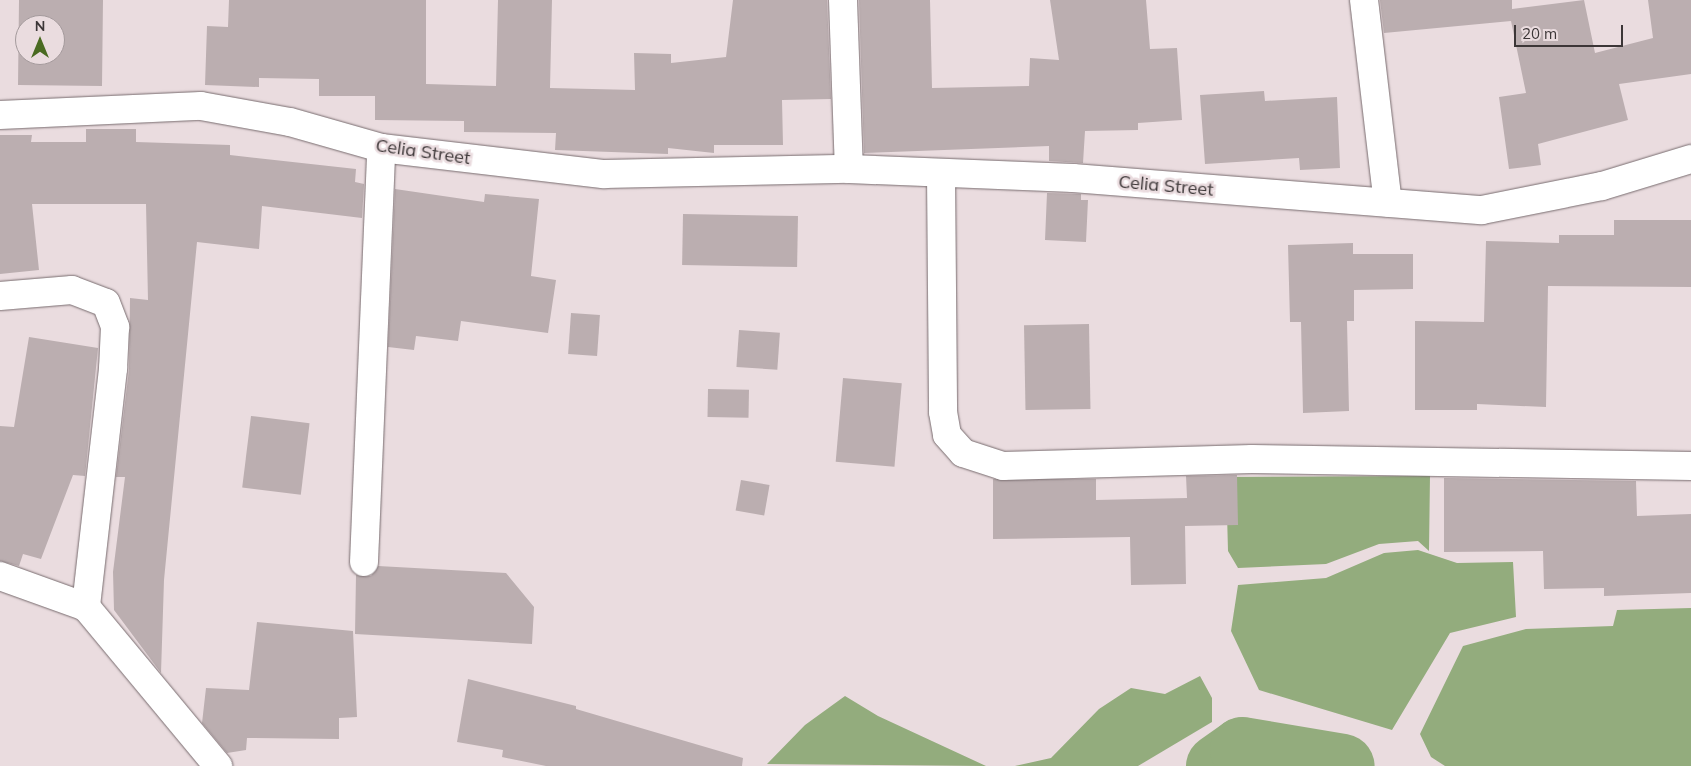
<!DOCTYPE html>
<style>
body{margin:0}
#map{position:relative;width:1691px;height:766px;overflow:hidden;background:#eadcdf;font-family:Mulish,sans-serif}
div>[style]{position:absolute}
.water>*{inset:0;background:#93ac7d}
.river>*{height:65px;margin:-32.5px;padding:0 32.5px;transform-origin:32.5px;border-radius:32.5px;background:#93ac7d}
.building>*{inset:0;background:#bbaeb0;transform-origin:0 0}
.roads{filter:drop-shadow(0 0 1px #786c6f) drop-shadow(0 0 1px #786c6f)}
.minor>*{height:28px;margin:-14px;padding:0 14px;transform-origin:14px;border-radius:14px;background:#fff}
span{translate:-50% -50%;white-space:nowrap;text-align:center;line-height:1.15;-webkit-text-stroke:5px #eadcdf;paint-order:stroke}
.street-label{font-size:18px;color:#3c3637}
.north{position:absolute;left:15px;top:15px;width:50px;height:50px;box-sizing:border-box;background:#eadcdf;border:1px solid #a49a9c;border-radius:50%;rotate:0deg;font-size:14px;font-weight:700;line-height:20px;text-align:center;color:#3c3637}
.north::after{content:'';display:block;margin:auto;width:18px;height:22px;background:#4a6b22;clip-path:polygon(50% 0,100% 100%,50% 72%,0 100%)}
.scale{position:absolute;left:1514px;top:25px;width:109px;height:22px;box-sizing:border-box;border:2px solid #3c3637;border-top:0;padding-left:6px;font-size:15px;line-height:18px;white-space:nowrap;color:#3c3637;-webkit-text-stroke:4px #eadcdf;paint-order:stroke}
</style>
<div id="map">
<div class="water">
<div style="clip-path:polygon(1430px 476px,1429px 551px,1418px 541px,1379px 544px,1326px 564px,1238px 568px,1228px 551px,1226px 477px)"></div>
<div style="clip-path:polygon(1418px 550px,1457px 563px,1513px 562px,1516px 617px,1450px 633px,1392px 730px,1259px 690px,1231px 631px,1238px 585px,1326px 578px,1384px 553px)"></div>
<div style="clip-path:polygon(1691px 608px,1691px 766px,1445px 766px,1431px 757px,1420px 734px,1463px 646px,1526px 629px,1613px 626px,1617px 610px)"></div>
<div style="clip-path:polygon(1200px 676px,1212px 698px,1212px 722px,1138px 766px,1015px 766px,1051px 758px,1099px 709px,1131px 688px,1165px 694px)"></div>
<div style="clip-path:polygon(845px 696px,878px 716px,986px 766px,767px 764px,805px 725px)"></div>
</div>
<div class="river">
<div style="left:1218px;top:766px;width:29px;rotate:-35deg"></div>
<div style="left:1242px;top:749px;width:101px;rotate:9.6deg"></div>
</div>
<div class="building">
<div style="clip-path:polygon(evenodd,19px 0,103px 0,102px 86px,18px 85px,19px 0,25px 25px,55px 25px,55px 55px,25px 55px,25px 25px)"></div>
<div style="clip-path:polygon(229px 0,426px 0,426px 84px,496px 86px,498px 0,552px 0,550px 88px,635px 90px,634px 53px,671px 54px,671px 63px,726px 57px,733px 0,827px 0,831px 99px,782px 100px,783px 145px,714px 145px,714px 153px,668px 148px,668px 154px,555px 150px,556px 133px,464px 132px,464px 121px,375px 120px,375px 96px,319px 96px,319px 79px,259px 78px,259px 87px,205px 85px,207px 26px,228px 27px)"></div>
<div style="clip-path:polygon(859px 0,930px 0,932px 88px,1029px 86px,1030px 58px,1059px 60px,1050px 0,1146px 0,1150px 49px,1177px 48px,1182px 120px,1138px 123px,1138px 130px,1085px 131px,1083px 163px,1049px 161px,1049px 146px,864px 153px)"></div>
<div style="clip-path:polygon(1380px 0,1512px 0,1512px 9px,1584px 0,1595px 53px,1653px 38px,1648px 0,1691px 0,1691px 74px,1619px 84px,1628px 120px,1538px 144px,1541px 165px,1509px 169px,1499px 97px,1526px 93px,1511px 21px,1384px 33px)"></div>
<div style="clip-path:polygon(1264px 91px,1265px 101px,1337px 97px,1340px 168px,1300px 170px,1299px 158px,1205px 164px,1200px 95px)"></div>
<div style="clip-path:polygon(86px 129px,136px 129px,136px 142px,230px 145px,230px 155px,356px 169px,355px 182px,364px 184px,362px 218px,262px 206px,259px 249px,197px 242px,164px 580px,161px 673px,114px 610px,113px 572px,125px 477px,116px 477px,129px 370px,130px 298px,148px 300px,146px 204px,32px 204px,39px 270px,0 274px,0 135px,32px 135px,31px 142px,86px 142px)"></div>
<div style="clip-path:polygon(395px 189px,484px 202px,485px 194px,539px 199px,531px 276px,556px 280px,548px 333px,461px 321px,458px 341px,416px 336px,414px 350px,388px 347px)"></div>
<div style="clip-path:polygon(1047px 193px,1081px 194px,1081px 200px,1088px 200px,1086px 242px,1045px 240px)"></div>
<div style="left:683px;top:214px;width:115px;height:51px;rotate:1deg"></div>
<div style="clip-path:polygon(1614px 220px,1691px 220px,1691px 287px,1548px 286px,1546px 407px,1477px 404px,1477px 410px,1415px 410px,1415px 321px,1484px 322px,1486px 241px,1559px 243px,1559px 235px,1614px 235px)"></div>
<div style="clip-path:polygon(1353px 243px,1353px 254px,1413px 254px,1413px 289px,1354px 290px,1354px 321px,1347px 321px,1349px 411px,1303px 413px,1301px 322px,1290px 322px,1288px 245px)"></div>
<div style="left:571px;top:313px;width:29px;height:41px;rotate:4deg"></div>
<div style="left:1089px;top:324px;width:85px;height:65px;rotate:89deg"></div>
<div style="left:739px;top:330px;width:41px;height:37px;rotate:4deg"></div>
<div style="clip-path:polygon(29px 337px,98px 348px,85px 476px,73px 475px,41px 559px,23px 554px,19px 566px,0 561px,0 426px,14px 427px)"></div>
<div style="left:843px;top:378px;width:59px;height:84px;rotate:5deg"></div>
<div style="left:708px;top:389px;width:41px;height:28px;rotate:1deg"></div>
<div style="left:251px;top:416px;width:59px;height:72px;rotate:7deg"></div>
<div style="clip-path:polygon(1237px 475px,1238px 525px,1185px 526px,1186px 584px,1131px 585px,1130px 537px,993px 539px,993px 479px,1096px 479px,1096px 500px,1187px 498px,1186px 476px)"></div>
<div style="clip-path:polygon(1444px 478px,1636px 481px,1637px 516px,1691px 514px,1691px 593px,1604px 596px,1604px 588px,1544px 589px,1543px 551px,1444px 552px)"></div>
<div style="left:741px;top:480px;width:29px;height:31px;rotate:10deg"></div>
<div style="clip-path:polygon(378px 566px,506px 573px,534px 607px,532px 644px,355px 634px,356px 575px,371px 576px)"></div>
<div style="clip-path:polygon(257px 622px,353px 631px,357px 717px,339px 718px,339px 739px,247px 738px,246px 750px,227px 753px,202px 723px,206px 688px,249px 690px)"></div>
<div style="clip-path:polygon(468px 679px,576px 706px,576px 709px,743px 758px,742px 766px,546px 766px,502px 757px,503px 750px,457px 742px)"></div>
</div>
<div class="roads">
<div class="minor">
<div style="left:843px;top:0;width:169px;rotate:88deg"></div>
<div style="left:1364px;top:0;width:204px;rotate:83.3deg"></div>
<div style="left:0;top:115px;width:201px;rotate:-2.6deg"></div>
<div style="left:201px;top:106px;width:90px;rotate:10.2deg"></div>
<div style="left:290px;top:122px;width:95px;rotate:15.9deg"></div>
<div style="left:381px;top:148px;width:225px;rotate:6.7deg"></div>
<div style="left:604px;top:174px;width:245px;rotate:-1.2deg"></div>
<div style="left:849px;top:169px;width:224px;rotate:2.3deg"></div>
<div style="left:1073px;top:178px;width:410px;rotate:4.5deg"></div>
<div style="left:1482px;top:210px;width:122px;rotate:-11.3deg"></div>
<div style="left:1602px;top:186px;width:93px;rotate:-16.9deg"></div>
<div style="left:941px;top:174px;width:238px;rotate:89.5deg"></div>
<div style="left:943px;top:412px;width:23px;rotate:80deg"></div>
<div style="left:947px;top:435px;width:24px;rotate:48deg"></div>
<div style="left:963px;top:453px;width:42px;rotate:18deg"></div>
<div style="left:1003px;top:466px;width:249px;rotate:-1.6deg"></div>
<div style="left:1252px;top:459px;width:439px;rotate:0.9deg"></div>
<div style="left:0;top:296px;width:72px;rotate:-4.8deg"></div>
<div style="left:72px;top:290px;width:36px;rotate:21deg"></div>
<div style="left:106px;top:303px;width:26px;rotate:69deg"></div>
<div style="left:115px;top:327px;width:42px;rotate:92.7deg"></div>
<div style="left:113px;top:369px;width:240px;rotate:96.5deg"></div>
<div style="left:86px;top:607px;width:207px;rotate:50.3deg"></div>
<div style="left:364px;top:562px;width:414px;rotate:-87.6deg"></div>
<div style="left:0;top:576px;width:91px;rotate:19.8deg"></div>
</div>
</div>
<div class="street-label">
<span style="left:423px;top:152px;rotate:8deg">Celia Street</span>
<span style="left:1166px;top:186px;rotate:5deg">Celia Street</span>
</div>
<div class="north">N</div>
<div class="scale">20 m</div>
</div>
